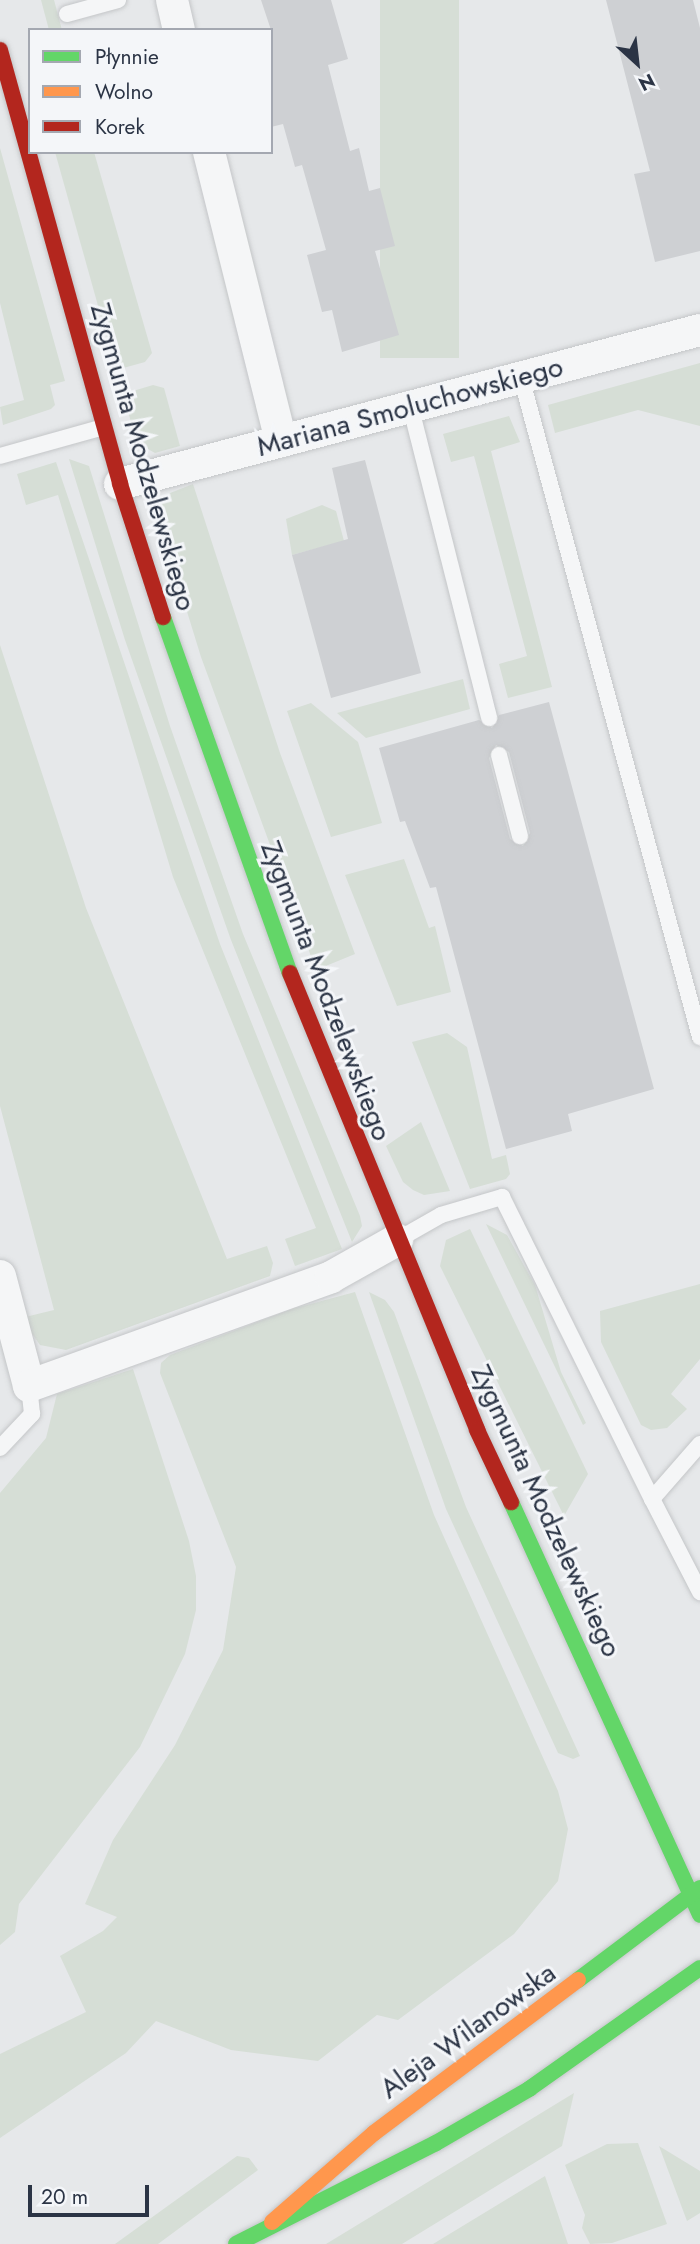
<!DOCTYPE html>
<meta charset="utf-8">
<style>
body{margin:0}
#map{position:relative;width:700px;height:2244px;overflow:hidden;background:#e6e8ea;font-family:Jost,sans-serif}
div>[style]{position:absolute}
.green>*{inset:0;background:#d6ded6;transform-origin:0 0}
.building>*{inset:0;background:#ced0d3}
.roads{filter:drop-shadow(0 0 2px #c4c6c8) drop-shadow(0 0 2px #c4c6c8)}
.lane>*{height:16px;margin:-8px;padding:0 8px;transform-origin:8px;border-radius:8px;background:#f5f6f7}
.street>*{height:32px;margin:-16px;padding:0 16px;transform-origin:16px;border-radius:16px;background:#f5f6f7}
.fast>*{height:16px;margin:-8px;padding:0 8px;transform-origin:8px;border-radius:8px;background:#63d668}
.slow>*{height:16px;margin:-8px;padding:0 8px;transform-origin:8px;border-radius:8px;background:#ff974d}
.jam>*{height:16px;margin:-8px;padding:0 8px;transform-origin:8px;border-radius:8px;background:#b3261e}
span{translate:-50% -50%;white-space:nowrap;text-align:center;line-height:1.15;-webkit-text-stroke:6px #f4f6f9;paint-order:stroke}
.street-label{font-size:28px;color:#2b3445}
.legend{position:absolute;left:28px;top:28px;width:245px;height:126px;box-sizing:border-box;background:#f4f6f9;border:2px solid #a4a8b1;margin:0;padding:9px 12px;list-style:none;font-size:21px;color:#2b3445}
.legend li{display:flex;align-items:center;gap:14px;height:35px}
.legend b{width:35px;border:2px solid #a4a8b1}
.north{position:absolute;left:602px;top:28px;width:70px;height:70px;-webkit-text-stroke:5px #f4f6f9;paint-order:stroke;rotate:153deg;font-size:19px;font-weight:700;line-height:28px;text-align:center;color:#2b3445}
.north::after{content:'';display:block;margin:auto;width:24px;height:32px;background:#2b3445;clip-path:polygon(50% 0,100% 100%,50% 72%,0 100%)}
.scale{position:absolute;left:28px;top:2185px;width:121px;height:32px;box-sizing:border-box;border:4px solid #2b3445;border-top:0;padding-left:9px;font-size:21px;line-height:24px;white-space:nowrap;color:#2b3445;-webkit-text-stroke:5px #f4f6f9;paint-order:stroke}
</style>
<div id="map">
<div class="green">
<div style="clip-path:polygon(41px 0,54px 0,62px 30px,49px 30px)"></div>
<div style="left:380px;top:0;width:79px;height:358px"></div>
<div style="clip-path:polygon(0 148px,65px 381px,50px 385px,55px 405px,51px 409px,3px 425px,0 407px,24px 400px,0 303px)"></div>
<div style="clip-path:polygon(55px 152px,94px 152px,152px 353px,145px 362px,116px 370px)"></div>
<div style="clip-path:polygon(700px 363px,700px 426px,638px 410px,555px 433px,548px 405px)"></div>
<div style="clip-path:polygon(153px 385px,164px 388px,180px 446px,155px 453px,137px 443px,123px 394px)"></div>
<div style="clip-path:polygon(509px 416px,520px 442px,491px 451px,552px 687px,508px 698px,499px 664px,527px 656px,474px 456px,451px 462px,443px 434px)"></div>
<div style="clip-path:polygon(69px 459px,89px 466px,170px 726px,243px 934px,360px 1216px,362px 1226px,352px 1242px,231px 940px,125px 640px)"></div>
<div style="clip-path:polygon(56px 462px,220px 944px,342px 1249px,295px 1266px,285px 1239px,316px 1228px,173px 877px,58px 495px,26px 505px,17px 474px)"></div>
<div style="clip-path:polygon(193px 484px,280px 753px,355px 954px,316px 970px,201px 657px,157px 514px,165px 495px)"></div>
<div style="clip-path:polygon(322px 505px,336px 511px,344px 541px,292px 555px,286px 519px)"></div>
<div style="clip-path:polygon(0 645px,86px 908px,227px 1259px,267px 1246px,273px 1263px,270px 1276px,66px 1350px,40px 1345px,21px 1318px,54px 1310px,0 1106px)"></div>
<div style="clip-path:polygon(463px 679px,470px 709px,366px 738px,337px 713px)"></div>
<div style="clip-path:polygon(311px 703px,358px 742px,382px 823px,331px 837px,287px 711px)"></div>
<div style="clip-path:polygon(404px 859px,429px 928px,435px 926px,451px 992px,397px 1006px,345px 875px)"></div>
<div style="clip-path:polygon(447px 1033px,467px 1047px,492px 1159px,506px 1155px,510px 1174px,506px 1179px,470px 1189px,412px 1042px)"></div>
<div style="clip-path:polygon(421px 1122px,450px 1191px,424px 1195px,413px 1190px,403px 1182px,386px 1146px)"></div>
<div style="clip-path:polygon(486px 1224px,507px 1235px,535px 1285px,561px 1372px,586px 1423px,583px 1425px)"></div>
<div style="clip-path:polygon(470px 1229px,588px 1474px,564px 1516px,440px 1266px,446px 1240px)"></div>
<div style="clip-path:polygon(700px 1284px,700px 1359px,671px 1394px,687px 1409px,667px 1428px,651px 1430px,641px 1425px,601px 1342px,600px 1311px)"></div>
<div style="clip-path:polygon(355px 1292px,434px 1515px,558px 1791px,568px 1829px,558px 1881px,514px 1934px,398px 2020px,377px 2015px,318px 2061px,231px 2050px,156px 2021px,126px 2053px,0 2138px,0 2054px,86px 2012px,60px 1956px,103px 1931px,117px 1917px,85px 1904px,113px 1840px,175px 1745px,223px 1650px,236px 1567px,160px 1373px,161px 1363px,170px 1355px,292px 1309px)"></div>
<div style="clip-path:polygon(369px 1292px,385px 1300px,394px 1312px,466px 1507px,580px 1756px,573px 1759px,558px 1753px,446px 1509px)"></div>
<div style="clip-path:polygon(133px 1369px,189px 1541px,196px 1576px,196px 1610px,185px 1654px,140px 1747px,19px 1904px,15px 1932px,0 1945px,0 1493px,46px 1438px,57px 1394px)"></div>
<div style="clip-path:polygon(574px 2093px,562px 2146px,402px 2244px,326px 2244px)"></div>
<div style="clip-path:polygon(638px 2143px,667px 2224px,612px 2243px,590px 2244px,582px 2228px,585px 2215px,565px 2165px,607px 2144px)"></div>
<div style="clip-path:polygon(659px 2146px,700px 2171px,700px 2213px,687px 2221px)"></div>
<div style="clip-path:polygon(237px 2156px,249px 2158px,258px 2170px,158px 2244px,115px 2244px)"></div>
<div style="clip-path:polygon(545px 2176px,568px 2244px,433px 2244px)"></div>
</div>
<div class="building">
<div style="clip-path:polygon(261px 0,331px 0,348px 59px,328px 65px,350px 151px,359px 148px,369px 191px,380px 188px,395px 246px,375px 251px,399px 335px,342px 352px,332px 310px,322px 312px,307px 255px,326px 250px,302px 165px,295px 167px,283px 124px,271px 127px,271px 30px)"></div>
<div style="clip-path:polygon(606px 0,693px 0,700px 28px,700px 251px,655px 262px,634px 174px,650px 171px)"></div>
<div style="clip-path:polygon(365px 460px,421px 673px,331px 698px,292px 555px,348px 539px,332px 468px)"></div>
<div style="clip-path:polygon(evenodd,549px 702px,654px 1089px,568px 1114px,572px 1131px,506px 1149px,436px 887px,430px 888px,405px 821px,400px 822px,379px 748px,479px 720px,492px 728px,499px 715px,549px 702px,496px 745px,509px 752px,530px 833px,523px 846px,510px 839px,489px 758px,496px 745px)"></div>
</div>
<div class="roads">
<div class="lane">
<div style="left:67px;top:14px;width:53px;rotate:-15.4deg"></div>
<div style="left:521px;top:377px;width:684px;rotate:74.83deg"></div>
<div style="left:410px;top:405px;width:323px;rotate:75.8deg"></div>
<div style="left:0;top:456px;width:108px;rotate:-15.6deg"></div>
<div style="left:499px;top:755px;width:84px;rotate:75.5deg"></div>
<div style="left:399px;top:1239px;width:48px;rotate:-29.7deg"></div>
<div style="left:441px;top:1215px;width:64px;rotate:-16.4deg"></div>
<div style="left:502px;top:1197px;width:337px;rotate:63.6deg"></div>
<div style="left:700px;top:1444px;width:73px;rotate:131.1deg"></div>
<div style="left:652px;top:1499px;width:105px;rotate:62.7deg"></div>
<div style="left:0;top:1448px;width:47px;rotate:-46.7deg"></div>
<div style="left:32px;top:1414px;width:28px;rotate:-96deg"></div>
</div>
<div class="street">
<div style="left:172px;top:0;width:31px;rotate:77deg"></div>
<div style="left:209px;top:152px;width:298px;rotate:76deg"></div>
<div style="left:120px;top:484px;width:600px;rotate:-14.87deg"></div>
<div style="left:0;top:1276px;width:114px;rotate:75.2deg"></div>
<div style="left:29px;top:1386px;width:321px;rotate:-19.8deg"></div>
<div style="left:331px;top:1277px;width:76px;rotate:-29.3deg"></div>
</div>
<div class="fast">
<div style="left:163px;top:617px;width:378px;rotate:70.4deg"></div>
<div style="left:511px;top:1502px;width:454px;rotate:65.4deg"></div>
<div style="left:578px;top:1980px;width:153px;rotate:-37deg"></div>
<div style="left:236px;top:2244px;width:224px;rotate:-26.8deg"></div>
<div style="left:436px;top:2143px;width:108px;rotate:-30.1deg"></div>
<div style="left:529px;top:2089px;width:209px;rotate:-35.3deg"></div>
</div>
<div class="slow">
<div style="left:272px;top:2222px;width:135px;rotate:-41.1deg"></div>
<div style="left:374px;top:2133px;width:255px;rotate:-36.9deg"></div>
</div>
<div class="jam">
<div style="left:0;top:50px;width:450px;rotate:74.5deg"></div>
<div style="left:120px;top:484px;width:140px;rotate:72.1deg"></div>
<div style="left:290px;top:973px;width:494px;rotate:67.7deg"></div>
<div style="left:477px;top:1430px;width:80px;rotate:64.7deg"></div>
</div>
</div>
<div class="street-label">
<span style="left:410px;top:407px;rotate:-15deg">Mariana Smoluchowskiego</span>
<span style="left:143px;top:457px;rotate:74deg">Zygmunta Modzelewskiego</span>
<span style="left:326px;top:991px;rotate:69deg">Zygmunta Modzelewskiego</span>
<span style="left:546px;top:1511px;rotate:65deg">Zygmunta Modzelewskiego</span>
<span style="left:468px;top:2031px;rotate:-36deg">Aleja Wilanowska</span>
</div>
<ul class="legend">
<li><b style="height:9px;background:#63d668"></b>Płynnie</li>
<li><b style="height:9px;background:#ff974d"></b>Wolno</li>
<li><b style="height:9px;background:#b3261e"></b>Korek</li>
</ul>
<div class="north">N</div>
<div class="scale">20 m</div>
</div>
